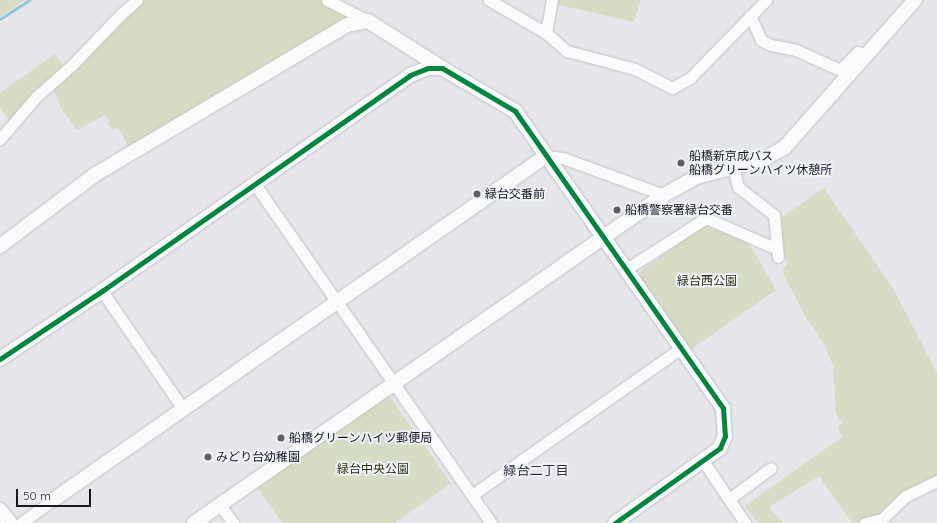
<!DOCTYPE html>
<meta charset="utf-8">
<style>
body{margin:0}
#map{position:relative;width:937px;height:523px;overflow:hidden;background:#e6e6eb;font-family:Quicksand,"Noto Sans JP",sans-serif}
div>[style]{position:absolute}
.green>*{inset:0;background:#d6ddc4}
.stream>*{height:3px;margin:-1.5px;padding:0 1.5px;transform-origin:1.5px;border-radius:1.5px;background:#93c9d5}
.roads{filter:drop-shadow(0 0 1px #c1c2c6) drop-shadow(0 0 1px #c1c2c6)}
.minor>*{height:11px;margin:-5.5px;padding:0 5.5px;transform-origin:5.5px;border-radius:5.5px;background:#fbfbfc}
.tertiary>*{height:14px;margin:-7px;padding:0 7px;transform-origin:7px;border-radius:7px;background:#fbfbfc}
.cycleway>*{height:5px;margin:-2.5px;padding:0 2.5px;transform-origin:2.5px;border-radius:2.5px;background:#00873e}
.dots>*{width:11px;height:11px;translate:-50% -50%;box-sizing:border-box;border:2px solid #f0f2fb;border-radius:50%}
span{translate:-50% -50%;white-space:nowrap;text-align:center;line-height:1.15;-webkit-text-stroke:3.5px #f0f2fb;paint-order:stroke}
.poi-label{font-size:12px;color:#17181b}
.left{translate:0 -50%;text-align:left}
.park-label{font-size:12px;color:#2d3509}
.neighbourhood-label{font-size:13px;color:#303138}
.scale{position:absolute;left:16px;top:489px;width:75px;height:18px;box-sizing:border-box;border:2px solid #17181b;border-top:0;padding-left:5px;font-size:12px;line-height:14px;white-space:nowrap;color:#17181b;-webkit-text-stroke:3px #f0f2fb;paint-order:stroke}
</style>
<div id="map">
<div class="green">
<div style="clip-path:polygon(0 0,25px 0,0 17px)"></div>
<div style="clip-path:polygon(145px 0,321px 0,347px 14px,346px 19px,130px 149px,118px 128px,113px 130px,107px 123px,110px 121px,105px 115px,77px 130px,61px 108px,53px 88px,138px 4px)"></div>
<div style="clip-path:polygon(556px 0,641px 0,634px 22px,555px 4px)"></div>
<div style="clip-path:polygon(55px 54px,64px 67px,9px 120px,0 107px,0 93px)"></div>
<div style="clip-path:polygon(824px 188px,894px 290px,937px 373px,937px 479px,880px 516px,852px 523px,819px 476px,769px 507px,783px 523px,758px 523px,745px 506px,842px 437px,837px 427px,842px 423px,836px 413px,833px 366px,825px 345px,805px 316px,784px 275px,783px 269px,788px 264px,783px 254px,779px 219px)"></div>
<div style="clip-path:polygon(704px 225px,749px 243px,776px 290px,690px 350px,634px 276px)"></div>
<div style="clip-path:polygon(387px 393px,451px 483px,395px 523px,282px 523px,256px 486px)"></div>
</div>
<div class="stream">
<div style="left:0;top:19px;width:35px;rotate:-33deg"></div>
</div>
<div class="roads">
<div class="minor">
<div style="left:327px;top:0;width:46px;rotate:27.1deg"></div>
<div style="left:489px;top:0;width:66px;rotate:30.1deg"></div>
<div style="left:546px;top:33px;width:28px;rotate:41deg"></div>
<div style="left:567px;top:51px;width:70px;rotate:14.8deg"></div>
<div style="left:635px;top:69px;width:42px;rotate:27.2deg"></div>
<div style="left:672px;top:88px;width:21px;rotate:-29deg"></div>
<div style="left:690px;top:78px;width:109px;rotate:-45.7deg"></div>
<div style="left:750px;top:16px;width:26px;rotate:65deg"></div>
<div style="left:761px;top:40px;width:11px;rotate:27deg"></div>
<div style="left:771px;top:45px;width:25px;rotate:11deg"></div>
<div style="left:796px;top:50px;width:48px;rotate:24.4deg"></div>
<div style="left:840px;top:70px;width:25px;rotate:-45deg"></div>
<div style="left:858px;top:52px;width:9px;rotate:41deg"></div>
<div style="left:546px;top:33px;width:34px;rotate:-80deg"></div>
<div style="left:0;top:139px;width:55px;rotate:-49.4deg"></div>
<div style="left:36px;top:97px;width:48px;rotate:-41.6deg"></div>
<div style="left:72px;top:65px;width:71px;rotate:-46.1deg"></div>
<div style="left:121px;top:14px;width:21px;rotate:-41deg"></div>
<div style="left:546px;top:156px;width:17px;rotate:7deg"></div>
<div style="left:563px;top:158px;width:108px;rotate:20.1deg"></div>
<div style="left:733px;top:167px;width:21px;rotate:76deg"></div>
<div style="left:738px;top:187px;width:46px;rotate:37.9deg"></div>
<div style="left:774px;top:215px;width:42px;rotate:84.6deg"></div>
<div style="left:254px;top:183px;width:414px;rotate:55.1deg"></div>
<div style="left:625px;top:270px;width:96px;rotate:-32.7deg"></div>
<div style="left:706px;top:218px;width:77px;rotate:23.6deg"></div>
<div style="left:102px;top:291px;width:143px;rotate:55.5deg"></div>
<div style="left:703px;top:461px;width:75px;rotate:55.9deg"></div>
<div style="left:472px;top:495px;width:254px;rotate:-35.1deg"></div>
<div style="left:729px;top:499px;width:52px;rotate:-36.4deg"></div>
<div style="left:220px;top:505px;width:22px;rotate:54deg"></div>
<div style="left:21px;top:523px;width:39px;rotate:-36deg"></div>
<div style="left:865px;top:523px;width:17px;rotate:-13deg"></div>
<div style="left:882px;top:519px;width:33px;rotate:-44deg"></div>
<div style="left:906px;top:496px;width:34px;rotate:-26deg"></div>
</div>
<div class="tertiary">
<div style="left:0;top:246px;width:120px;rotate:-36.9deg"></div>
<div style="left:96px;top:174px;width:292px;rotate:-30.7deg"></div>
<div style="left:347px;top:25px;width:21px;rotate:-11deg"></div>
<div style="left:368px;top:21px;width:88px;rotate:32.4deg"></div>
<div style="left:0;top:359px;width:123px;rotate:-33.7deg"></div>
<div style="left:102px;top:291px;width:376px;rotate:-35deg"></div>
<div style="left:410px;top:75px;width:19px;rotate:-21deg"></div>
<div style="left:428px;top:68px;width:14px"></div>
<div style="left:442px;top:68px;width:85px;rotate:30.5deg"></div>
<div style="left:515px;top:111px;width:363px;rotate:55deg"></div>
<div style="left:723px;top:408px;width:28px;rotate:86deg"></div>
<div style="left:725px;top:436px;width:13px;rotate:113deg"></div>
<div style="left:720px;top:448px;width:129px;rotate:144.5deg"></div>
<div style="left:53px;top:500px;width:601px;rotate:-34.91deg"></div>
<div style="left:0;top:510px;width:16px;rotate:52deg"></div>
<div style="left:194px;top:523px;width:573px;rotate:-34.91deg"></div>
<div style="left:664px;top:195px;width:37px;rotate:-29deg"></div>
<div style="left:696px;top:177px;width:68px;rotate:-14.4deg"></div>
<div style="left:762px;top:160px;width:25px;rotate:-29deg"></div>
<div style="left:784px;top:148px;width:198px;rotate:-48.5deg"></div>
</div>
</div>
<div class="cycleway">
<div style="left:0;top:359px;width:123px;rotate:-33.7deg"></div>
<div style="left:102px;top:291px;width:376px;rotate:-35deg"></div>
<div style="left:410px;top:75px;width:19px;rotate:-21deg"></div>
<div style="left:428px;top:68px;width:14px"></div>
<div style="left:442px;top:68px;width:85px;rotate:30.5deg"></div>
<div style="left:515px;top:111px;width:363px;rotate:55deg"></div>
<div style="left:723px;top:408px;width:28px;rotate:86deg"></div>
<div style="left:725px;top:436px;width:13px;rotate:113deg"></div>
<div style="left:720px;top:448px;width:129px;rotate:144.5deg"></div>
</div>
<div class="dots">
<div style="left:681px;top:163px;background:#5f6064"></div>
<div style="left:477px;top:194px;background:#5f6064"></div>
<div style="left:617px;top:210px;background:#5f6064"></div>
<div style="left:281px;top:438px;background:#5f6064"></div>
<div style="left:208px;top:457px;background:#5f6064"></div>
</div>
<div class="poi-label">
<span class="left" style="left:689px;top:163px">船橋新京成バス<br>船橋グリーンハイツ休憩所</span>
<span class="left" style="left:485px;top:194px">緑台交番前</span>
<span class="left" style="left:625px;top:210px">船橋警察署緑台交番</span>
<span class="left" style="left:289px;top:438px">船橋グリーンハイツ郵便局</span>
<span class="left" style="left:216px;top:457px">みどり台幼稚園</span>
</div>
<div class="park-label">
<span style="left:707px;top:281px">緑台西公園</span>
<span style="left:373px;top:469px">緑台中央公園</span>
</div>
<div class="neighbourhood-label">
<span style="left:536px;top:470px">緑台二丁目</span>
</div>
<div class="scale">50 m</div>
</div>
